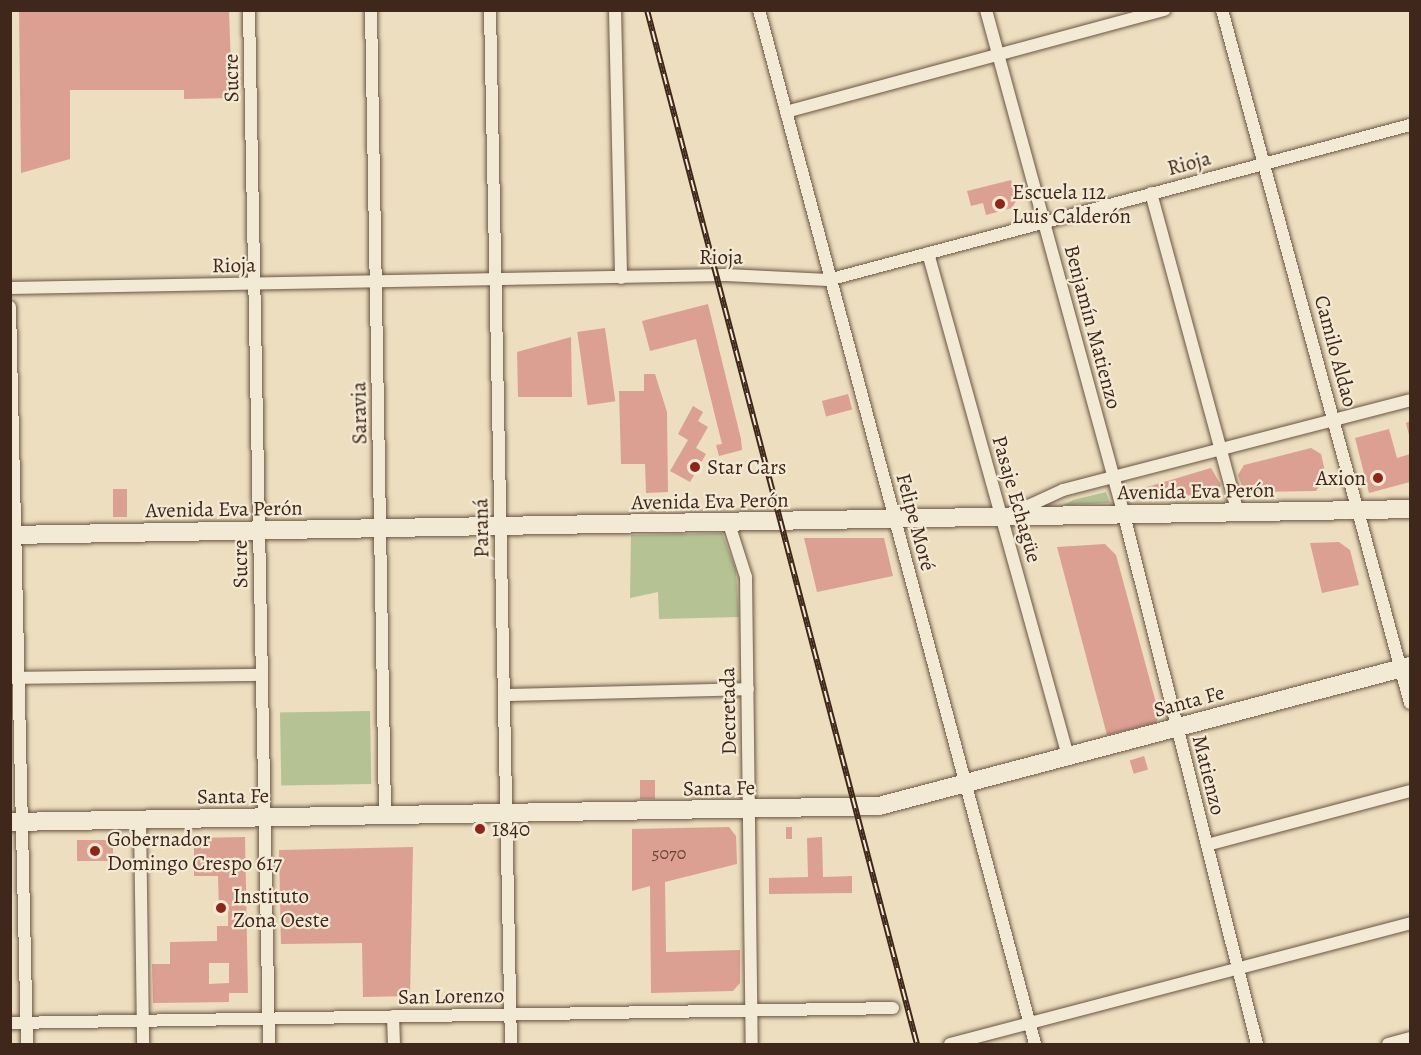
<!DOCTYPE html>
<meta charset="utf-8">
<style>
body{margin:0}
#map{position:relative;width:1421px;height:1055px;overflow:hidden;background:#ecdebe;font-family:Alegreya,serif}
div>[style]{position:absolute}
.green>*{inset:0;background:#b4c294;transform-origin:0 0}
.building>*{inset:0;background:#dba092;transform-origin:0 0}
.roads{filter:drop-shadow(0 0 2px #6b5544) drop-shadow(0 0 2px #6b5544)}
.street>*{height:12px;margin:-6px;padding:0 6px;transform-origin:6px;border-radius:6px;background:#f3ead5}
.secondary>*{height:18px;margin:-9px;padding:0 9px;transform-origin:9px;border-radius:9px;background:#f3ead5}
.rail>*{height:6px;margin-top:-3px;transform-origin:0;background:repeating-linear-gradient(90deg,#f3ead5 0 11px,#40271b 0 22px);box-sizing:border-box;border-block:2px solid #40271b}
.dots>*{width:16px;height:16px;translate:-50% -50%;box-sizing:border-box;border:3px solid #f3ead5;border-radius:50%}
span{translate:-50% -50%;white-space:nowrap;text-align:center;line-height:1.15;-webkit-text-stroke:4.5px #f3ead5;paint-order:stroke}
.number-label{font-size:18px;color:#674539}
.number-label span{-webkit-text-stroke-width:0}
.street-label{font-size:21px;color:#40271b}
.poi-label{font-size:21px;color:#40271b}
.left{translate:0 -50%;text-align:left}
.right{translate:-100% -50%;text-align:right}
.frame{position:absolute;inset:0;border:12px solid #40271b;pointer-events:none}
</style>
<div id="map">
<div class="green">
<div style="clip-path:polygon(1106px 492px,1110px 503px,1064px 505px,1073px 500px)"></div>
<div style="clip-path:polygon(722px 533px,736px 570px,739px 617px,659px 619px,658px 592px,630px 598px,631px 535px)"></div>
<div style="left:370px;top:711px;width:73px;height:90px;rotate:89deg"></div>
</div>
<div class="building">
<div style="clip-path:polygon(19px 10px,229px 10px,232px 98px,184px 99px,184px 90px,70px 90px,70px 159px,21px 173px)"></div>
<div style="clip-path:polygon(1011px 180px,1017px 199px,1012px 208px,986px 215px,983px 203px,971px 206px,967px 191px)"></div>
<div style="clip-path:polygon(708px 304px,741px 439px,742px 450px,719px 456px,716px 445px,722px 444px,696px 339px,650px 351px,642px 321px)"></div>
<div style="left:605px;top:328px;width:74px;height:28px;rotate:82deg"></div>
<div style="clip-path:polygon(571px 337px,572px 397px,518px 397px,517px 352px)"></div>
<div style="clip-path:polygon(644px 374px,655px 374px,667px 412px,668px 492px,646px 493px,645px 464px,621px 464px,619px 391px,644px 391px)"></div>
<div style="left:848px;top:394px;width:16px;height:27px;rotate:75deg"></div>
<div style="clip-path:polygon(693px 406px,703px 412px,698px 421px,708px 427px,696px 448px,706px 454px,690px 482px,670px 471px,688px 440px,678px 434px)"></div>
<div style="clip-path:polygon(1410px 421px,1410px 439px,1406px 423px)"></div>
<div style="clip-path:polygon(1389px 429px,1397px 458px,1410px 454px,1410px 482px,1369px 493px,1355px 438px)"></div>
<div style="clip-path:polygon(1311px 448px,1321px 454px,1326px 476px,1316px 491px,1249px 492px,1242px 486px,1238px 475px,1244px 465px)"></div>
<div style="clip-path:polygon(1211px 468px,1221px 485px,1216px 495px,1139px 497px,1137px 490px)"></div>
<div style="left:127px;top:489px;width:28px;height:14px;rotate:90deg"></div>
<div style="clip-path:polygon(804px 538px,884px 538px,893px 576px,817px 592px)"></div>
<div style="clip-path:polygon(1339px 542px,1350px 550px,1359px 585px,1322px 593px,1310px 543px)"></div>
<div style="clip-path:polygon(1105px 544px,1116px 555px,1159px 714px,1156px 723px,1107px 735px,1057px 547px)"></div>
<div style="left:1144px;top:756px;width:14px;height:15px;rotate:73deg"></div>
<div style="left:640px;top:780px;width:15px;height:19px"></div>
<div style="clip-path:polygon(729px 827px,736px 836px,737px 864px,665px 882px,666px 952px,740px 950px,740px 983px,733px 991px,651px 993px,650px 886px,632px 891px,632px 829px)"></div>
<div style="left:786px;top:827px;width:6px;height:12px"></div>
<div style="clip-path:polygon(evenodd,245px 837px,248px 993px,229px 993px,229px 1002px,153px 1003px,152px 964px,170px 964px,170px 942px,217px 941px,217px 926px,228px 926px,228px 912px,219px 913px,218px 876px,194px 876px,194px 838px,245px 837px,209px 963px,229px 963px,229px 983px,209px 984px,209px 963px)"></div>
<div style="clip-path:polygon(822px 837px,823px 877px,852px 876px,852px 893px,769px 894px,769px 878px,808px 877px,807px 838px)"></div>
<div style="left:77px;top:840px;width:36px;height:21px"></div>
<div style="clip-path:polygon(413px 847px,410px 996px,363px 997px,362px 943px,281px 944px,279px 850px)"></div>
</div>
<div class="roads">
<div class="street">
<div style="left:249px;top:10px;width:1034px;rotate:88.89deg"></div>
<div style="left:371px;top:10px;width:806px;rotate:89deg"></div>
<div style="left:490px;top:10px;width:1034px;rotate:88.84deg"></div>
<div style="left:615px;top:10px;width:268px;rotate:88.7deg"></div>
<div style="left:759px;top:10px;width:1070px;rotate:75.05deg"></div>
<div style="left:986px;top:10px;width:524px;rotate:74.72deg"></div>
<div style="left:1124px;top:515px;width:545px;rotate:75.89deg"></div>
<div style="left:1222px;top:10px;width:718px;rotate:74.82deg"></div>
<div style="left:786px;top:112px;width:392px;rotate:-15.1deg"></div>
<div style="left:1151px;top:193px;width:332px;rotate:74.8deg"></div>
<div style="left:928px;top:253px;width:522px;rotate:74.45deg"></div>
<div style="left:10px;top:288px;width:716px;rotate:-1.04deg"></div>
<div style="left:726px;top:275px;width:102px;rotate:2.8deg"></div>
<div style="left:828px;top:280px;width:602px;rotate:-14.91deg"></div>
<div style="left:10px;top:307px;width:737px;rotate:88.68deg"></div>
<div style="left:1011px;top:514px;width:57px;rotate:-24.8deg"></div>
<div style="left:1063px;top:490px;width:358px;rotate:-14.5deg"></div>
<div style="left:729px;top:524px;width:56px;rotate:72.2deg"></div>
<div style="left:746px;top:577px;width:467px;rotate:89.3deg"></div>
<div style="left:10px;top:678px;width:252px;rotate:-0.7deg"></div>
<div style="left:504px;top:695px;width:244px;rotate:-1.4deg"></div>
<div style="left:140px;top:820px;width:224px;rotate:89.2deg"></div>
<div style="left:1207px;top:845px;width:210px;rotate:-14.9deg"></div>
<div style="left:393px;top:1016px;width:28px;rotate:88deg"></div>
<div style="left:10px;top:1023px;width:883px;rotate:-0.97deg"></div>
<div style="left:950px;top:1044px;width:476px;rotate:-14.7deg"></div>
<div style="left:1388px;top:1044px;width:23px;rotate:-15deg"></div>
</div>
<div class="secondary">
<div style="left:10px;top:535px;width:1400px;rotate:-1.06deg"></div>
<div style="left:10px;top:822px;width:869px;rotate:-1.05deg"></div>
<div style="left:879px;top:806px;width:549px;rotate:-14.77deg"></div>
</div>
</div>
<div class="rail">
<div style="left:647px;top:10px;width:1069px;rotate:75.37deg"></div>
</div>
<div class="dots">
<div style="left:1000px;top:204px;background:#8f2418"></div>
<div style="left:695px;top:467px;background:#8f2418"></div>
<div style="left:1378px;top:478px;background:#8f2418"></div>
<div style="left:480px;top:829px;background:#8f2418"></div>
<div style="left:95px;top:851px;background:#8f2418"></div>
<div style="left:221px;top:908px;background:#8f2418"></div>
</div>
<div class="number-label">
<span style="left:669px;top:853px">5070</span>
</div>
<div class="street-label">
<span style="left:231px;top:78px;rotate:-91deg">Sucre</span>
<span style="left:1189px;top:163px;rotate:-15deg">Rioja</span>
<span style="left:721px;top:257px">Rioja</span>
<span style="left:234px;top:265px;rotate:-1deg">Rioja</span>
<span style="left:1093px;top:327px;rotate:75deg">Benjamín Matienzo</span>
<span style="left:1336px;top:351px;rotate:75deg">Camilo Aldao</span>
<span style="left:359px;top:413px;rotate:-91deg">Saravia</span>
<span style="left:1196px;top:491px;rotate:-1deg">Avenida Eva Perón</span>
<span style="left:1017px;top:499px;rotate:74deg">Pasaje Echagüe</span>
<span style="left:710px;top:501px;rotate:-1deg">Avenida Eva Perón</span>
<span style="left:224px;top:509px;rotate:-1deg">Avenida Eva Perón</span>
<span style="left:916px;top:522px;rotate:75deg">Felipe Moré</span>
<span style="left:481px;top:528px;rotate:-91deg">Paraná</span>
<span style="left:240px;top:564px;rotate:-91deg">Sucre</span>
<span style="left:1189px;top:701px;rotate:-15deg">Santa Fe</span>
<span style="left:728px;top:711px;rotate:-91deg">Decretada</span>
<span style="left:1209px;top:775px;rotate:76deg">Matienzo</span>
<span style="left:719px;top:788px;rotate:-1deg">Santa Fe</span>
<span style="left:233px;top:796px;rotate:-1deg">Santa Fe</span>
<span style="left:451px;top:996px;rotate:-1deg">San Lorenzo</span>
</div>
<div class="poi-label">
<span class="left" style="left:1012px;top:204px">Escuela 112<br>Luis Calderón</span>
<span class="left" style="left:707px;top:467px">Star Cars</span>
<span class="right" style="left:1366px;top:478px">Axion</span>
<span class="left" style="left:492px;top:829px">1840</span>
<span class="left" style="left:107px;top:851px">Gobernador<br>Domingo Crespo 617</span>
<span class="left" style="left:233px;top:908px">Instituto<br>Zona Oeste</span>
</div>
<div class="frame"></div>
</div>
